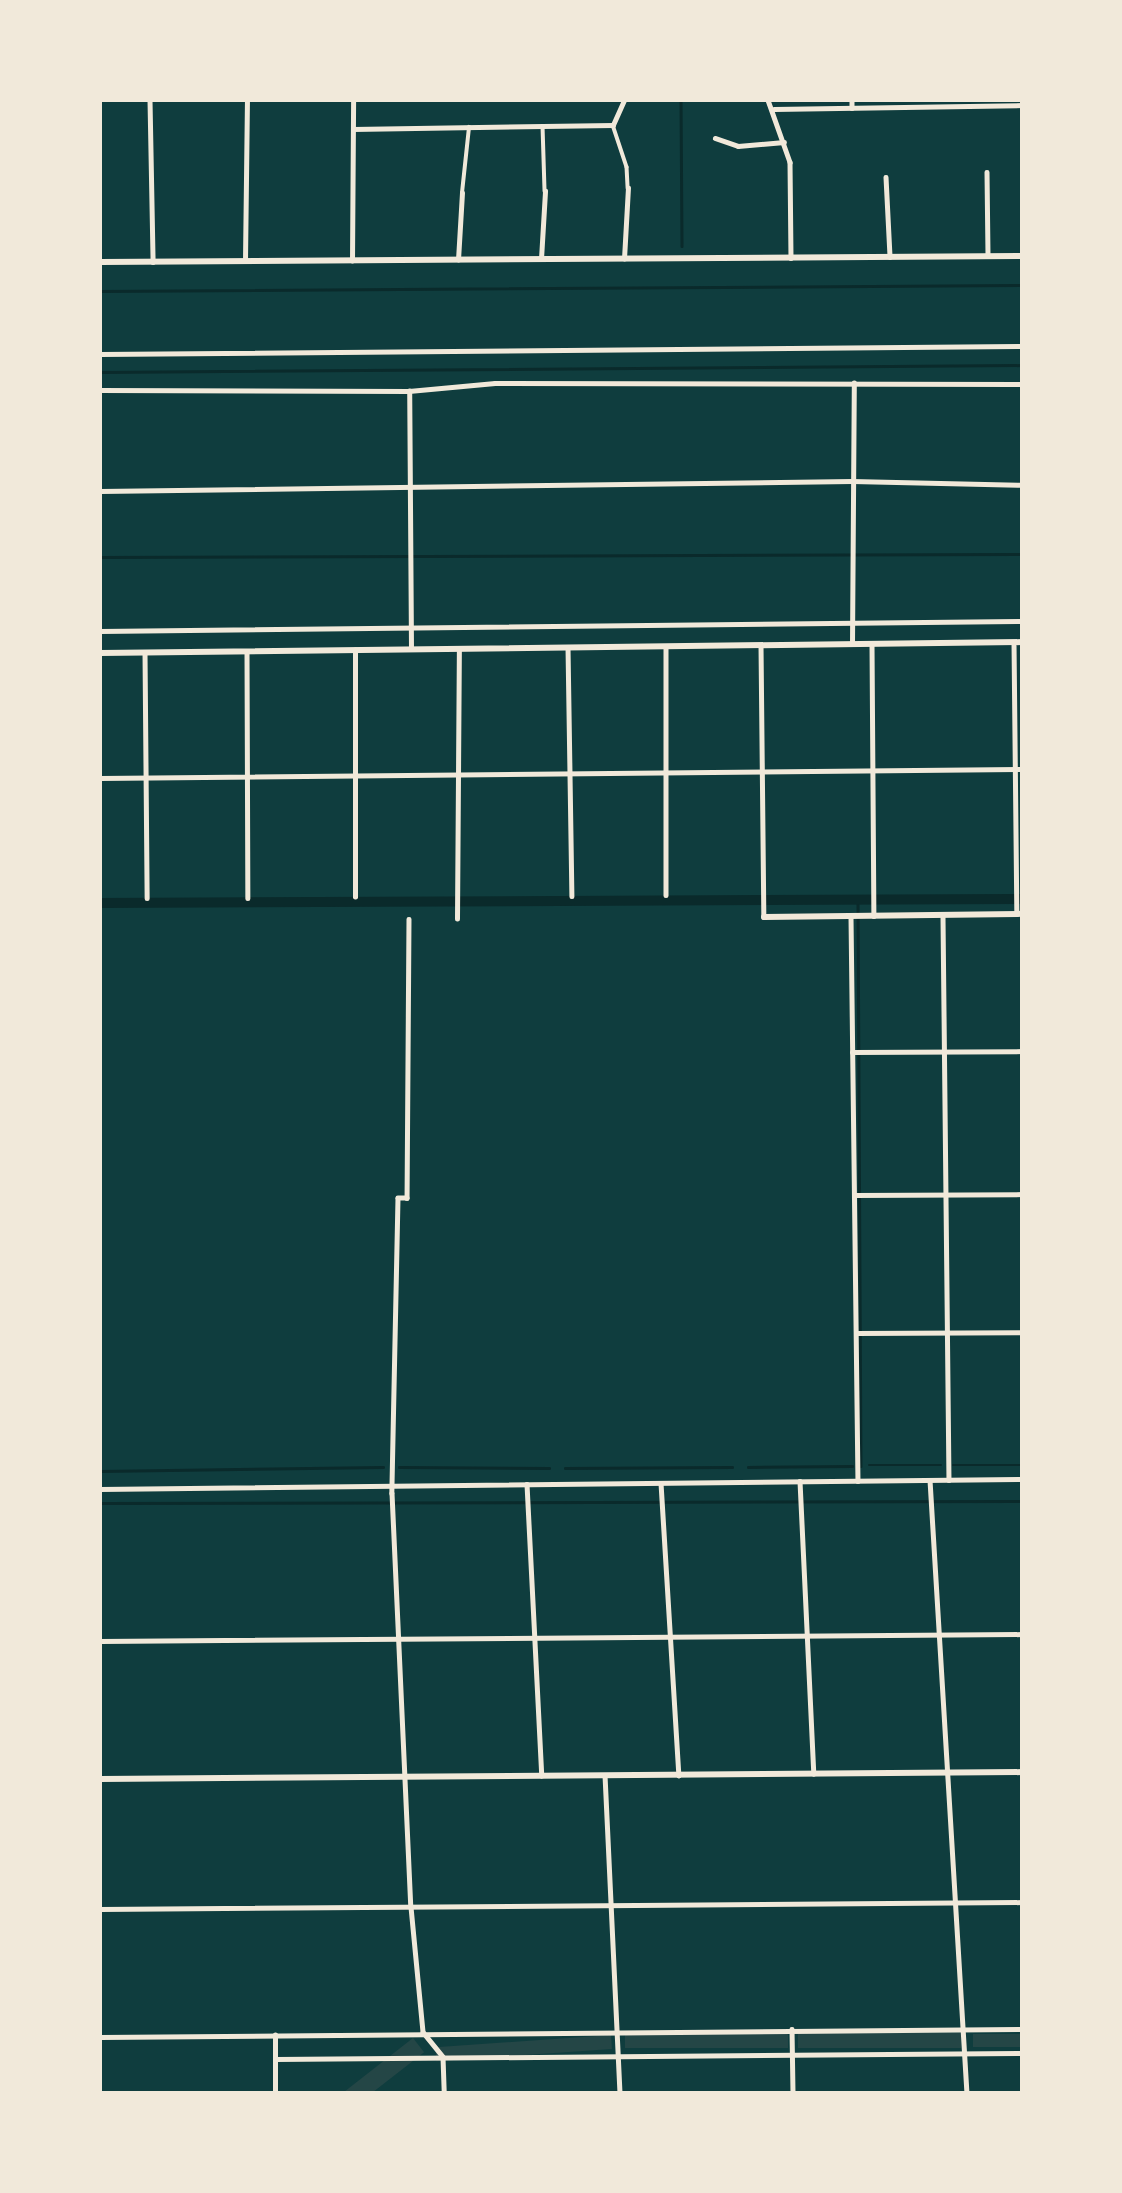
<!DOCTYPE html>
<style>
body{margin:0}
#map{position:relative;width:1122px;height:2193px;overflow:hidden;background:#0f3d3e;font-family:Lora,serif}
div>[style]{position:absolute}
.green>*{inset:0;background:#244646;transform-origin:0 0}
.stream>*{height:2.5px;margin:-1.25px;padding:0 1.25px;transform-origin:1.25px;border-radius:1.25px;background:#0a2a2b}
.canal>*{height:10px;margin:-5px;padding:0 5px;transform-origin:5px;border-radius:5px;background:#0a2a2b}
.pedestrian>*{height:3.5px;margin:-1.75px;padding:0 1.75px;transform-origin:1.75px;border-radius:1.75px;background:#f1e9da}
.minor>*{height:4.5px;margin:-2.25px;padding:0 2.25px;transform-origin:2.25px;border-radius:2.25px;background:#f1e9da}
.tertiary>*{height:6px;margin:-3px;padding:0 3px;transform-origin:3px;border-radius:3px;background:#f1e9da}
span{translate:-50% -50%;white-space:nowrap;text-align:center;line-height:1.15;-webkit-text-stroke:5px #f1e9da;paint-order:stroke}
.frame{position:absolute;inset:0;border:102px solid #f1e9da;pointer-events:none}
</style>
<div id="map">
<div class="green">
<div style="left:798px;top:2033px;width:163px;height:15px"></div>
<div style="left:625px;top:2034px;width:163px;height:14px"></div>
<div style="left:973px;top:2034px;width:49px;height:13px"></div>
<div style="left:611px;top:2035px;width:14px;height:176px;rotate:86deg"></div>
<div style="left:413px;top:2038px;width:18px;height:133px;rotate:52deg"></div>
</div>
<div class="stream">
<div style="left:681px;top:100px;width:146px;rotate:89.6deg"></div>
<div style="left:100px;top:291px;width:922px;rotate:-0.37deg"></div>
<div style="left:100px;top:372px;width:922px;rotate:-0.43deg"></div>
<div style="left:100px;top:557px;width:922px;rotate:-0.19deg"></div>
<div style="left:858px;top:901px;width:565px;rotate:89.7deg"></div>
<div style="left:869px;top:1465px;width:72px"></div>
<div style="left:953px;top:1465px;width:69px"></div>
<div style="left:399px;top:1467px;width:150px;rotate:0.4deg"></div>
<div style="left:748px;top:1467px;width:104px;rotate:-0.6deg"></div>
<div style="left:565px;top:1468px;width:167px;rotate:-0.3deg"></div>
<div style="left:100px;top:1471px;width:283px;rotate:-0.8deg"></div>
<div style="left:100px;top:1503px;width:922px;rotate:-0.12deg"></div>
</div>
<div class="canal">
<div style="left:100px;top:903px;width:922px;rotate:-0.25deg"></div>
</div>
<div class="pedestrian">
<div style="left:613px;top:125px;width:44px;rotate:71.6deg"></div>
<div style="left:627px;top:167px;width:21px;rotate:87deg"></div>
<div style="left:543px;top:126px;width:65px;rotate:88.2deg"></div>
<div style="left:462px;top:193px;width:66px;rotate:-83.9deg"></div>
</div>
<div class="minor">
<div style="left:150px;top:100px;width:162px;rotate:88.9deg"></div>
<div style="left:768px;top:100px;width:66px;rotate:70.5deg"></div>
<div style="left:790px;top:162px;width:96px;rotate:89.4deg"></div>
<div style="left:852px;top:100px;width:8px;rotate:90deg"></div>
<div style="left:774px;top:109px;width:248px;rotate:-0.9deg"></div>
<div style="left:353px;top:129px;width:260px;rotate:-0.9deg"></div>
<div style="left:613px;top:125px;width:27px;rotate:-66deg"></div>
<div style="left:715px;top:138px;width:24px;rotate:19deg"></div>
<div style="left:738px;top:146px;width:46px;rotate:-5deg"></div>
<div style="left:987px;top:172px;width:84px;rotate:89.3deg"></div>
<div style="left:886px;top:177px;width:80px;rotate:87.1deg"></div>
<div style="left:541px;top:259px;width:68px;rotate:-86.6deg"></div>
<div style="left:624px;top:259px;width:71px;rotate:-86.8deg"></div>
<div style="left:458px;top:260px;width:67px;rotate:-86.6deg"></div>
<div style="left:245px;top:261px;width:161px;rotate:-89.3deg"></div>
<div style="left:352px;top:261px;width:161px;rotate:-89.6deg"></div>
<div style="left:100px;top:354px;width:922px;rotate:-0.5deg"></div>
<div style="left:100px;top:390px;width:309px;rotate:0.2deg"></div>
<div style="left:100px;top:491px;width:752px;rotate:-0.76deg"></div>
<div style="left:852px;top:481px;width:170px;rotate:1.3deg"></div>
<div style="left:100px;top:631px;width:922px;rotate:-0.62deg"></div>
<div style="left:1014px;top:642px;width:272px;rotate:89.4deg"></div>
<div style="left:852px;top:644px;width:261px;rotate:-89.6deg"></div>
<div style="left:872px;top:644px;width:272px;rotate:89.6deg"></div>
<div style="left:761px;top:645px;width:272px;rotate:89.4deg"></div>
<div style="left:666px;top:646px;width:249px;rotate:90deg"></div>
<div style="left:568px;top:647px;width:249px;rotate:89.1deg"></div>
<div style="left:411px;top:649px;width:258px;rotate:-90.4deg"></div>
<div style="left:409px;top:391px;width:86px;rotate:-5.3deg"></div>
<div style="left:495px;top:383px;width:527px;rotate:0.11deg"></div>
<div style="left:247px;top:651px;width:247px;rotate:89.8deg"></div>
<div style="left:145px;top:652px;width:246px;rotate:89.5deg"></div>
<div style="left:100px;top:778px;width:922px;rotate:-0.56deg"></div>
<div style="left:355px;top:897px;width:247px;rotate:-90deg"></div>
<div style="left:851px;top:917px;width:564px;rotate:89.29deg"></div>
<div style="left:943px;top:917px;width:563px;rotate:89.39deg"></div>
<div style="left:409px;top:919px;width:279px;rotate:90.4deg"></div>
<div style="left:407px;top:1198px;width:9px;rotate:180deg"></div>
<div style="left:398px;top:1198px;width:295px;rotate:91.2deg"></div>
<div style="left:392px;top:1493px;width:414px;rotate:87.4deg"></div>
<div style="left:411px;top:1907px;width:126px;rotate:84.5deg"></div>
<div style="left:423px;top:2032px;width:32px;rotate:51deg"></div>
<div style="left:443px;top:2057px;width:36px;rotate:88deg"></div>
<div style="left:457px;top:919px;width:270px;rotate:-89.6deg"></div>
<div style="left:852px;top:1052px;width:170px;rotate:-0.3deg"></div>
<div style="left:854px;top:1195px;width:168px;rotate:-0.3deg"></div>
<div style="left:856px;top:1333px;width:166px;rotate:-0.3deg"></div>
<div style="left:930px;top:1480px;width:614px;rotate:86.55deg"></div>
<div style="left:800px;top:1481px;width:293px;rotate:87.3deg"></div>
<div style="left:661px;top:1483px;width:293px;rotate:86.5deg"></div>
<div style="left:527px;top:1484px;width:292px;rotate:87.1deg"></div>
<div style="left:100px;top:1489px;width:922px;rotate:-0.62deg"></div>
<div style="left:100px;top:1641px;width:922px;rotate:-0.43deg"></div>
<div style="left:605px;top:1775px;width:318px;rotate:87.3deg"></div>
<div style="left:100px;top:1909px;width:922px;rotate:-0.43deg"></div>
<div style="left:792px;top:2029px;width:64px;rotate:89.1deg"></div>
<div style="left:100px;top:2037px;width:922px;rotate:-0.5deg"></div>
<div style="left:276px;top:2059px;width:746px;rotate:-0.46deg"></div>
<div style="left:275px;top:2093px;width:58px;rotate:-90deg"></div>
</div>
<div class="tertiary">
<div style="left:100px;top:262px;width:922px;rotate:-0.37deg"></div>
<div style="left:100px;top:653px;width:922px;rotate:-0.68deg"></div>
<div style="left:764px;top:917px;width:258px;rotate:-0.7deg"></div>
<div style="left:100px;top:1779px;width:922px;rotate:-0.43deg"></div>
</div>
<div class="frame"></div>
</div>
